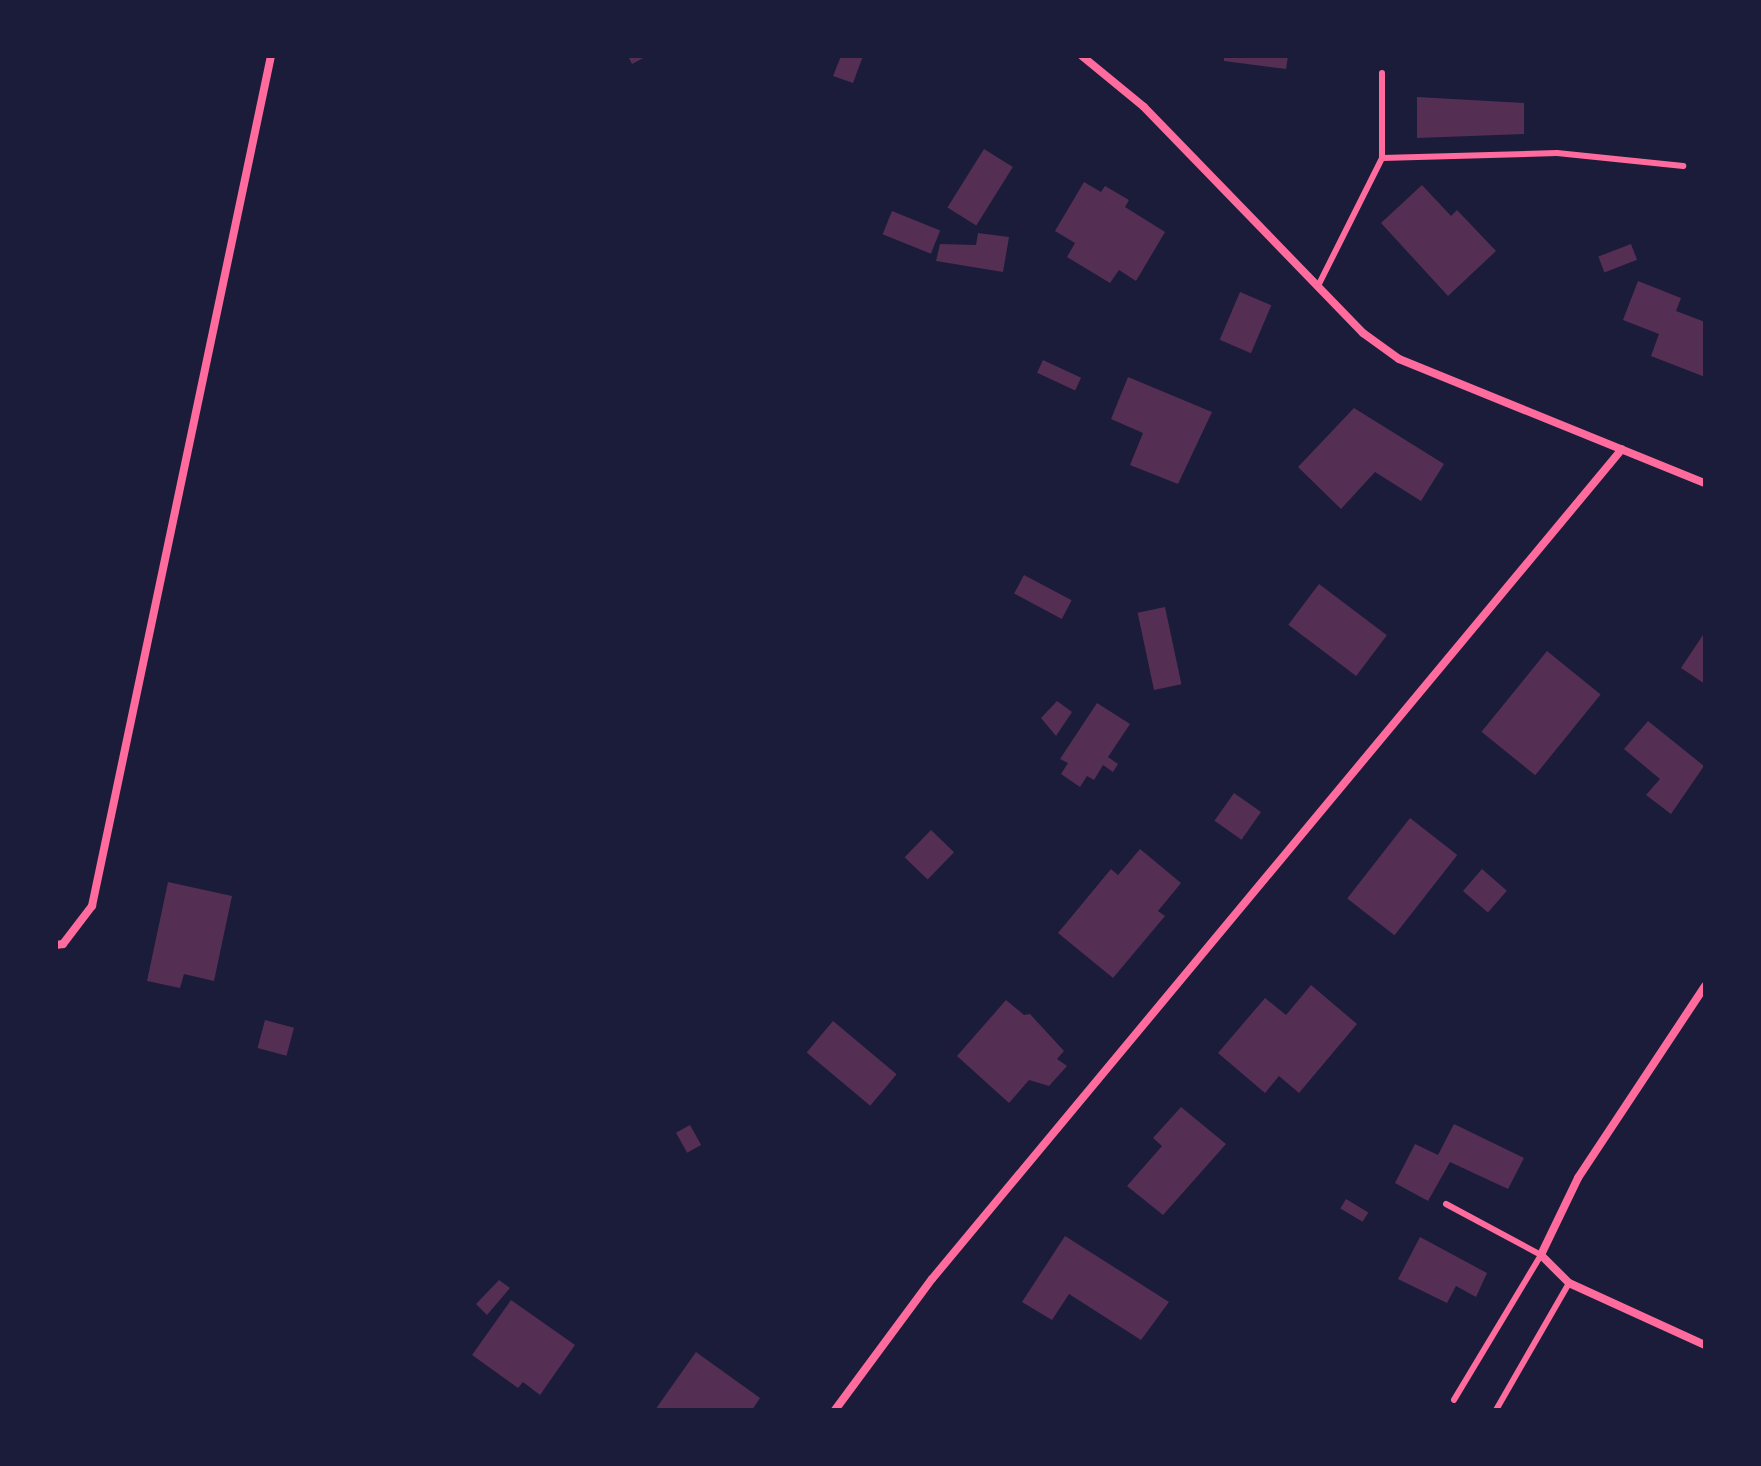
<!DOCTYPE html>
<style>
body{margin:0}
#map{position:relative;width:1761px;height:1466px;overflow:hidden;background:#1b1b3a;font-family:Inter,sans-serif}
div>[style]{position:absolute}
.building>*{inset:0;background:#542f53;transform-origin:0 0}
.service>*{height:6px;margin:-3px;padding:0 3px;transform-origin:3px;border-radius:3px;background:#ff6b9d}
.minor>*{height:8px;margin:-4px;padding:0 4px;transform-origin:4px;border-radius:4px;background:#ff6b9d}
span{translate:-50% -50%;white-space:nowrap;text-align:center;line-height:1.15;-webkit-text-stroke:7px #1b1b3a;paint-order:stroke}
.frame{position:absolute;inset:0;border:58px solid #1b1b3a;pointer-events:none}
</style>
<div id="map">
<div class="building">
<div style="clip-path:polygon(628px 56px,647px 56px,632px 64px)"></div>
<div style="clip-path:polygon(841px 56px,863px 56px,853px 83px,833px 76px)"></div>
<div style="clip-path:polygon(1224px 56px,1288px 56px,1286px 69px,1224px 61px)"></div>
<div style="clip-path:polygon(1417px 97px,1524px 103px,1524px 134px,1417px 138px)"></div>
<div style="left:984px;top:149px;width:34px;height:69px;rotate:32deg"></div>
<div style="clip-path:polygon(1084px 182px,1101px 192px,1105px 186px,1129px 200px,1125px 207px,1165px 232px,1136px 281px,1119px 270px,1110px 283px,1067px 257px,1075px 243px,1055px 231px)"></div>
<div style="clip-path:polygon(1422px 185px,1451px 216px,1457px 210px,1496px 251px,1448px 296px,1381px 223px)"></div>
<div style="left:892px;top:211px;width:52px;height:25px;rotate:22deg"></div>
<div style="clip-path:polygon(978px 233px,1009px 237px,1003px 272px,936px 261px,940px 244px,976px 245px)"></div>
<div style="left:1631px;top:244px;width:17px;height:35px;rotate:69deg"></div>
<div style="clip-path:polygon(1638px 281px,1681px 298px,1676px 311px,1705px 322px,1705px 377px,1651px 356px,1659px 334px,1623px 320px)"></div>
<div style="left:1240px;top:292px;width:34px;height:52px;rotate:23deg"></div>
<div style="left:1043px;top:360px;width:42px;height:14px;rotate:25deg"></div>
<div style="clip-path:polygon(1128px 377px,1212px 412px,1178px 484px,1130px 465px,1143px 433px,1111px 419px)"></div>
<div style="clip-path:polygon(1354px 408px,1444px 464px,1421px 501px,1375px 472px,1341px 509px,1298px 467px)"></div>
<div style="left:1024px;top:575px;width:54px;height:21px;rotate:28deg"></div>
<div style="left:1319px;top:584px;width:85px;height:51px;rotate:37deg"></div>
<div style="left:1165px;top:607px;width:79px;height:28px;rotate:78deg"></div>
<div style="clip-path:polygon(1705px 632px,1705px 684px,1681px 668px)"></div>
<div style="left:1547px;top:651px;width:69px;height:104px;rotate:39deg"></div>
<div style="clip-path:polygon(1057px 701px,1072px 712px,1056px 736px,1041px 718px)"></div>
<div style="clip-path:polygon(1097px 703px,1130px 724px,1108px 757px,1118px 764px,1113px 772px,1103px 765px,1094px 780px,1087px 776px,1080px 787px,1061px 774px,1068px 763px,1060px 759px)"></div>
<div style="clip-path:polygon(1648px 721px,1704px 766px,1671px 814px,1646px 795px,1660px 779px,1624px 749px)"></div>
<div style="left:1234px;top:793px;width:33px;height:34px;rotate:35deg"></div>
<div style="left:1410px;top:818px;width:60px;height:102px;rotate:38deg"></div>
<div style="left:931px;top:830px;width:32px;height:38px;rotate:44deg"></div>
<div style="clip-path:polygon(1140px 849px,1181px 883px,1158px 911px,1165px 916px,1113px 978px,1058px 933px,1111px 869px,1118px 875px)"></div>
<div style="left:1482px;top:869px;width:33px;height:29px;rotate:41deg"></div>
<div style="clip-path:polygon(168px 882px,232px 896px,214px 981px,184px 974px,180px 988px,147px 981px)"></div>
<div style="clip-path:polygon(1311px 985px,1357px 1024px,1299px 1093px,1279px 1076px,1265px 1093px,1218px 1053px,1265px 998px,1286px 1015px)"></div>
<div style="clip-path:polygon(1006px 1000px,1024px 1015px,1030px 1014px,1064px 1051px,1057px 1059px,1067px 1066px,1049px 1086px,1029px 1080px,1009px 1103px,957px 1056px)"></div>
<div style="left:265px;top:1020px;width:30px;height:29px;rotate:15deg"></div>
<div style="left:833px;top:1021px;width:83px;height:41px;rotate:40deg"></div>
<div style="clip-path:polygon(1181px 1107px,1226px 1144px,1163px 1215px,1127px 1186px,1162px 1146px,1153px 1138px)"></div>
<div style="clip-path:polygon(1454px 1124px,1524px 1158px,1508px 1189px,1450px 1162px,1428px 1201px,1395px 1183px,1415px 1144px,1438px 1155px)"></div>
<div style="left:690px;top:1125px;width:23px;height:16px;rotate:61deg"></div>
<div style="left:1346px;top:1199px;width:26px;height:11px;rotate:31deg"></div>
<div style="clip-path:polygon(1065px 1236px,1169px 1302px,1141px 1340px,1069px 1294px,1052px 1320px,1022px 1302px)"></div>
<div style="clip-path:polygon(1420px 1237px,1487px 1273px,1476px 1297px,1456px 1286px,1447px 1303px,1398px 1279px)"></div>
<div style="clip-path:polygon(499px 1280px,510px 1288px,487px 1315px,476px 1304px)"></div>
<div style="clip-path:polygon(511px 1300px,575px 1345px,540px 1395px,523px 1382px,518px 1388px,472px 1355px)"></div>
<div style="clip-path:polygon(696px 1352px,760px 1398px,752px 1410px,655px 1410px)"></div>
</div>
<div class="service">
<div style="left:1382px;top:158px;width:175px;rotate:-1.6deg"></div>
<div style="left:1557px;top:153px;width:127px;rotate:5.9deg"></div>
<div style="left:1318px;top:286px;width:143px;rotate:-63.4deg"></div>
<div style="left:1382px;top:158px;width:85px;rotate:-90deg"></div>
<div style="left:1446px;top:1204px;width:108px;rotate:28.2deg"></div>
<div style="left:1541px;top:1255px;width:169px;rotate:121deg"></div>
<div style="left:1496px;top:1410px;width:146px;rotate:-60.1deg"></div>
</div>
<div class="minor">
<div style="left:1082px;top:56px;width:80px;rotate:39.4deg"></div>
<div style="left:1144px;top:107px;width:315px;rotate:45.9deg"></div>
<div style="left:1363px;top:333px;width:44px;rotate:35.8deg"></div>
<div style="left:1399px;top:359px;width:330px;rotate:22.1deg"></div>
<div style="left:56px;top:945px;width:7px;rotate:-8deg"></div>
<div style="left:63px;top:944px;width:48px;rotate:-52.7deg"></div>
<div style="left:92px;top:906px;width:869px;rotate:-78.11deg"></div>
<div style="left:1705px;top:986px;width:230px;rotate:123.5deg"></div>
<div style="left:1578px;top:1178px;width:85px;rotate:115.7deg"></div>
<div style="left:1541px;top:1255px;width:40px;rotate:45deg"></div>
<div style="left:1569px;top:1283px;width:149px;rotate:24.5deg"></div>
<div style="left:835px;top:1410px;width:163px;rotate:-53.5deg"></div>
<div style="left:932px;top:1279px;width:1079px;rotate:-50.26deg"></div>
</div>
<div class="frame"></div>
</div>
